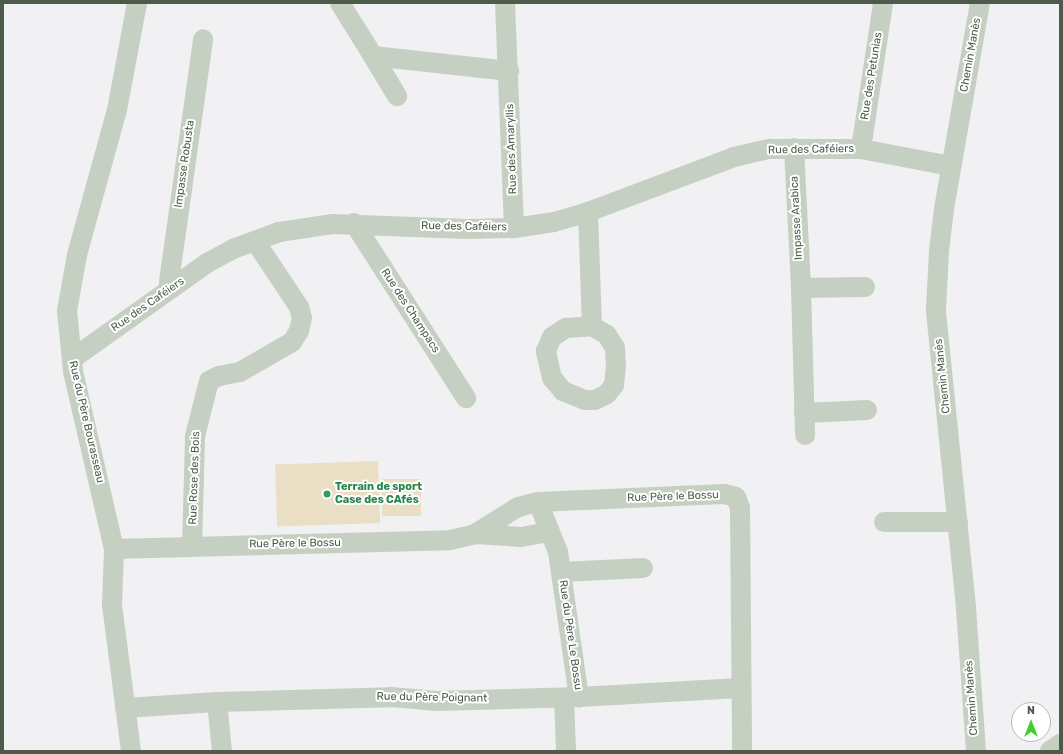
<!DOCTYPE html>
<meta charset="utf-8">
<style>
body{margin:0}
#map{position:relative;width:1063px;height:754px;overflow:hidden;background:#f1f0f2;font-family:Rubik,sans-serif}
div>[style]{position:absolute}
.green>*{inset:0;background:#eadfc4;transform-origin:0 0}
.minor>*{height:20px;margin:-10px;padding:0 10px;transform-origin:10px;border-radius:10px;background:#c5d0c2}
.dots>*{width:11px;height:11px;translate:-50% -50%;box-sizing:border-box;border:2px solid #fff;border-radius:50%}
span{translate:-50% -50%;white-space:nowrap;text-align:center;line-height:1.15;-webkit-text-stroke:4px #fff;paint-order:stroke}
.street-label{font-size:11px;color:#4d5b4a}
.leisure-label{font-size:11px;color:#27864d;font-weight:700}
.left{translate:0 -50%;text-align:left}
.frame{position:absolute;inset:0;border:4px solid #4d5b4a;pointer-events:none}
.north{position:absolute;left:1011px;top:702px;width:40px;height:40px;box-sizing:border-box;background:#fff;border:1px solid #b8bdb7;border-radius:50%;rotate:0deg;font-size:11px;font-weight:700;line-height:16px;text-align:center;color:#4d5b4a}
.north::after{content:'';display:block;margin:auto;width:14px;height:18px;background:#41ce2e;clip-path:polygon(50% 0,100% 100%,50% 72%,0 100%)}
</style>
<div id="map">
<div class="green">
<div style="left:378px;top:461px;width:62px;height:103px;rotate:88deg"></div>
<div style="left:382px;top:479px;width:39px;height:37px"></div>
</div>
<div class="minor">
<div style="left:340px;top:3px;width:62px;rotate:58.1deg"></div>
<div style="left:373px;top:56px;width:137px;rotate:6.3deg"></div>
<div style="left:505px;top:3px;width:225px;rotate:87.7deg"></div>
<div style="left:373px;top:56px;width:47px;rotate:59deg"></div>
<div style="left:794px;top:148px;width:140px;rotate:87.1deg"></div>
<div style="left:801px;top:288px;width:147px;rotate:88.4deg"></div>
<div style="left:861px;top:149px;width:148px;rotate:-81.4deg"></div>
<div style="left:588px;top:212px;width:114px;rotate:88deg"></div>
<div style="left:592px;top:326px;width:17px;rotate:31deg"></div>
<div style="left:607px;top:335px;width:15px;rotate:58deg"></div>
<div style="left:615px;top:348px;width:18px;rotate:87deg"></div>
<div style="left:616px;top:366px;width:19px;rotate:96deg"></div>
<div style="left:614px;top:385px;width:11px;rotate:128deg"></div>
<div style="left:607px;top:394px;width:13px;rotate:153deg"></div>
<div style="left:595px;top:400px;width:10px;rotate:180deg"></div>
<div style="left:585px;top:400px;width:24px;rotate:-158deg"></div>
<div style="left:563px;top:391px;width:17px;rotate:-130deg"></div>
<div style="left:552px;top:378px;width:28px;rotate:-103deg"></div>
<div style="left:546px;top:351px;width:15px;rotate:-67deg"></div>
<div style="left:552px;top:337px;width:17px;rotate:-33deg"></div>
<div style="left:566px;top:328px;width:26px;rotate:-4deg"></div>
<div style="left:354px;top:223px;width:208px;rotate:57.4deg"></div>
<div style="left:801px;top:288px;width:64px;rotate:-0.9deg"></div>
<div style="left:171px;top:289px;width:7px;rotate:-106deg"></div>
<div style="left:169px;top:282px;width:245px;rotate:-82deg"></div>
<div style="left:72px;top:359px;width:166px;rotate:-35.4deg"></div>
<div style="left:207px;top:263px;width:30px;rotate:-28deg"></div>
<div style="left:233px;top:249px;width:49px;rotate:-20.3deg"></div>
<div style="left:279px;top:232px;width:55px;rotate:-8.4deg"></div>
<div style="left:333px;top:224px;width:134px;rotate:2.1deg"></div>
<div style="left:467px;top:229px;width:47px;rotate:-1.2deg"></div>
<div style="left:514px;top:228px;width:40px;rotate:-8.5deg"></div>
<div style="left:554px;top:222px;width:35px;rotate:-16deg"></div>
<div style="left:588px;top:212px;width:156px;rotate:-20.6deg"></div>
<div style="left:734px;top:157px;width:37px;rotate:-13deg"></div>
<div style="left:770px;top:149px;width:91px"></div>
<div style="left:861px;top:149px;width:92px;rotate:10.7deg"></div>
<div style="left:804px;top:413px;width:63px;rotate:-2.7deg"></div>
<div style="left:538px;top:502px;width:54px;rotate:68.2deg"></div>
<div style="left:558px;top:552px;width:147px;rotate:81.8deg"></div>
<div style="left:884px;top:522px;width:74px"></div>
<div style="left:475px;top:534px;width:46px;rotate:3.7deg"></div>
<div style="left:521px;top:537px;width:29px;rotate:-10deg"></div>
<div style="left:192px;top:546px;width:110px;rotate:-88.4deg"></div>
<div style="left:195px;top:436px;width:57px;rotate:-75.7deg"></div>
<div style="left:209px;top:381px;width:11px;rotate:-27deg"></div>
<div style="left:219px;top:376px;width:21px;rotate:-11deg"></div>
<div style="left:240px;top:372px;width:60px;rotate:-30deg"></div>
<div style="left:292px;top:342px;width:13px;rotate:-58deg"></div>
<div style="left:299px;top:331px;width:13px;rotate:-77deg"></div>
<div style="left:302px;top:318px;width:11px;rotate:-105deg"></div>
<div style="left:299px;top:307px;width:79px;rotate:-123.7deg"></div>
<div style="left:114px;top:549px;width:336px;rotate:-1.5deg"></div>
<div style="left:450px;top:540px;width:26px;rotate:-13deg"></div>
<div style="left:475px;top:534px;width:51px;rotate:-32.1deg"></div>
<div style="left:518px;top:507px;width:21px;rotate:-14deg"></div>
<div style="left:538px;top:502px;width:186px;rotate:-2.5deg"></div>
<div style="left:724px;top:494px;width:12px;rotate:14deg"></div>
<div style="left:736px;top:497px;width:12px;rotate:70deg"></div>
<div style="left:740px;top:508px;width:243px;rotate:89.5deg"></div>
<div style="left:561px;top:572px;width:82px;rotate:-2.8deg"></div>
<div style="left:564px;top:698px;width:53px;rotate:87.8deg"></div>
<div style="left:217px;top:702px;width:49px;rotate:84.2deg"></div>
<div style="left:125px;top:708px;width:92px;rotate:-3.7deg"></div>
<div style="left:217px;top:702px;width:174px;rotate:-1.6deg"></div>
<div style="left:391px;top:697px;width:46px;rotate:5deg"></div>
<div style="left:437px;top:701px;width:142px;rotate:-1.6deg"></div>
<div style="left:579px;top:697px;width:161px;rotate:-3.2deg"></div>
<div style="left:131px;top:751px;width:148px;rotate:-97.4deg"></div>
<div style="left:112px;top:604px;width:55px;rotate:-87.9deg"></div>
<div style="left:114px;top:549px;width:183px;rotate:-103deg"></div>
<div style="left:73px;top:371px;width:60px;rotate:-95.7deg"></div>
<div style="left:67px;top:311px;width:57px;rotate:-79.9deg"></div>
<div style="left:77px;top:255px;width:150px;rotate:-74.6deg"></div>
<div style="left:117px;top:110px;width:109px;rotate:-79.4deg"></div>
<div style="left:976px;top:751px;width:144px;rotate:-94deg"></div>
<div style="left:966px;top:607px;width:299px;rotate:-95.8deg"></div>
<div style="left:936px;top:310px;width:59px;rotate:-87.1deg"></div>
<div style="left:939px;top:251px;width:42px;rotate:-83.2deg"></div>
<div style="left:944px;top:209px;width:209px;rotate:-80.1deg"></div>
<div style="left:1050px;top:751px;width:12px;rotate:-35deg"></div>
</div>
<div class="dots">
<div style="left:327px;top:494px;background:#2e9e5b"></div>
</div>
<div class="street-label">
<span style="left:971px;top:55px;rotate:-80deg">Chemin Manès</span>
<span style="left:872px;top:76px;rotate:-81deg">Rue des Petunias</span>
<span style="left:512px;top:149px;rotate:-92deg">Rue des Amaryllis</span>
<span style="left:811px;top:150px;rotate:-1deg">Rue des Caféiers</span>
<span style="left:185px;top:164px;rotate:-82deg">Impasse Robusta</span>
<span style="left:797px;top:218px;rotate:-93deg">Impasse Arabica</span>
<span style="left:464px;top:227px;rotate:1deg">Rue des Caféiers</span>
<span style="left:148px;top:305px;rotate:-35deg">Rue des Caféiers</span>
<span style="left:410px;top:311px;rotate:57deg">Rue des Champacs</span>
<span style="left:943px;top:376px;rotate:-96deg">Chemin Manès</span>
<span style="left:86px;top:422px;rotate:77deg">Rue du Père Bourasseau</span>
<span style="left:195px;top:478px;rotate:-88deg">Rue Rose des Bois</span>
<span style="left:673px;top:497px;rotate:-2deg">Rue Père le Bossu</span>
<span style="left:295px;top:544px;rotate:-1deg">Rue Père le Bossu</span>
<span style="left:570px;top:635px;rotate:82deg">Rue du Père Le Bossu</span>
<span style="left:432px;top:698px;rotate:1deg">Rue du Père Poignant</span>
<span style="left:972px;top:698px;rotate:-94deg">Chemin Manès</span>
</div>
<div class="leisure-label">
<span class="left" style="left:335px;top:494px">Terrain de sport<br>Case des CAfés</span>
</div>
<div class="frame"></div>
<div class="north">N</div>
</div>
